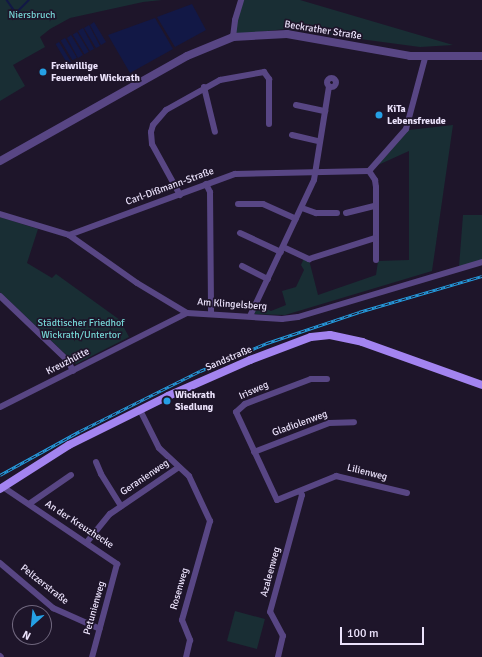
<!DOCTYPE html>
<meta charset="utf-8">
<style>
body{margin:0}
#map{position:relative;width:482px;height:657px;overflow:hidden;background:#1e152a;font-family:Signika,sans-serif}
div>[style]{position:absolute}
.green>*{inset:0;background:#192e34;transform-origin:0 0}
.water>*{inset:0;background:#121846;transform-origin:0 0}
.stream>*{height:1.5px;margin:-0.75px;padding:0 0.75px;transform-origin:0.75px;border-radius:0.75px;background:#121846}
.minor>*{height:6px;margin:-3px;padding:0 3px;transform-origin:3px;border-radius:3px;background:#584684}
.minor>.ring{margin:-3px;padding:0;box-sizing:content-box;background:none;border:6px solid #584684;border-radius:50%}
.tertiary>*{height:8px;margin:-4px;padding:0 4px;transform-origin:4px;border-radius:4px;background:#584684}
.secondary>*{height:8px;margin:-4px;padding:0 4px;transform-origin:4px;border-radius:4px;background:#a384f0}
.rail>*{height:3px;margin-top:-1.5px;transform-origin:0;background:repeating-linear-gradient(90deg,#1e152a 0 4.5px,#25a0e5 0 9px);box-sizing:border-box;border-block:1px solid #25a0e5}
.dots>*{width:11px;height:11px;translate:-50% -50%;box-sizing:border-box;border:2px solid #1e152a;border-radius:50%}
span{translate:-50% -50%;white-space:nowrap;text-align:center;line-height:1.15;-webkit-text-stroke:3.5px #1e152a;paint-order:stroke}
.park-label{font-size:10px;color:#75d4d4}
.street-label{font-size:10px;color:#ebe2fb}
.poi-label{font-size:10px;color:#ebe2fb;font-weight:700}
.left{translate:0 -50%;text-align:left}
.north{position:absolute;left:12px;top:605px;width:40px;height:40px;box-sizing:border-box;background:#1e152a;border:1px solid #70677e;border-radius:50%;rotate:207deg;font-size:11px;font-weight:700;line-height:16px;text-align:center;color:#ebe2fb}
.north::after{content:'';display:block;margin:auto;width:14px;height:18px;background:#25a0e5;clip-path:polygon(50% 0,100% 100%,50% 72%,0 100%)}
.scale{position:absolute;left:340px;top:627px;width:84px;height:18px;box-sizing:border-box;border:2px solid #ebe2fb;border-top:0;padding-left:5px;font-size:12px;line-height:14px;white-space:nowrap;color:#ebe2fb;-webkit-text-stroke:3px #1e152a;paint-order:stroke}
</style>
<div id="map">
<div class="green">
<div style="clip-path:polygon(0 0,162px 0,143px 2px,70px 18px,50px 29px,40px 37px,45px 47px,13px 65px,25px 86px,0 101px)"></div>
<div style="clip-path:polygon(242px 0,300px 0,453px 45px,420px 47px,285px 29px,231px 35px)"></div>
<div style="clip-path:polygon(453px 125px,432px 271px,285px 315px,254px 314px,258px 305px,271px 311px,286px 305px,282px 291px,296px 287px,304px 270px,301px 265px,304px 258px,309px 260px,318px 295px,376px 275px,378px 261px,409px 260px,409px 151px,378px 165px,409px 130px)"></div>
<div style="clip-path:polygon(463px 215px,482px 215px,482px 260px,459px 267px)"></div>
<div style="clip-path:polygon(0 217px,38px 229px,27px 263px,52px 278px,56px 274px,120px 320px,129px 337px,76px 364px,0 292px)"></div>
<div style="left:235px;top:611px;width:31px;height:31px;rotate:15deg"></div>
</div>
<div class="water">
<div style="clip-path:polygon(192px 4px,206px 30px,175px 47px,157px 17px)"></div>
<div style="clip-path:polygon(155px 18px,173px 49px,130px 73px,108px 35px)"></div>
<div style="clip-path:polygon(94px 22px,106px 42px,101px 45px,90px 25px)"></div>
<div style="clip-path:polygon(89px 25px,100px 46px,96px 48px,84px 28px)"></div>
<div style="clip-path:polygon(83px 28px,94px 49px,90px 51px,78px 31px)"></div>
<div style="left:77px;top:32px;width:23px;height:5px;rotate:59deg"></div>
<div style="clip-path:polygon(71px 35px,83px 55px,78px 58px,67px 38px)"></div>
<div style="left:65px;top:38px;width:23px;height:5px;rotate:59deg"></div>
<div style="left:59px;top:42px;width:23px;height:4px;rotate:59deg"></div>
</div>
<div class="stream">
<div style="left:7px;top:0;width:16px;rotate:55deg"></div>
<div style="left:16px;top:13px;width:18px;rotate:-45deg"></div>
</div>
<div class="minor">
<div style="left:233px;top:37px;width:17px;rotate:-83deg"></div>
<div style="left:235px;top:20px;width:21px;rotate:-73deg"></div>
<div class="ring" style="left:326.5px;top:77.5px;width:3px;height:3px"></div>
<div style="left:204px;top:87px;width:46px;rotate:76.3deg"></div>
<div style="left:296px;top:105px;width:30px;rotate:12deg"></div>
<div style="left:292px;top:135px;width:28px;rotate:13deg"></div>
<div style="left:369px;top:171px;width:11px;rotate:56deg"></div>
<div style="left:375px;top:180px;width:7px;rotate:82deg"></div>
<div style="left:376px;top:187px;width:73px;rotate:90deg"></div>
<div style="left:206px;top:184px;width:9px;rotate:63deg"></div>
<div style="left:210px;top:192px;width:121px;rotate:89.5deg"></div>
<div style="left:180px;top:195px;width:58px;rotate:-118.8deg"></div>
<div style="left:152px;top:144px;width:12px;rotate:-95deg"></div>
<div style="left:151px;top:132px;width:7px;rotate:-74deg"></div>
<div style="left:153px;top:125px;width:20px;rotate:-49deg"></div>
<div style="left:166px;top:110px;width:62px;rotate:-29.1deg"></div>
<div style="left:220px;top:80px;width:45px;rotate:-10.3deg"></div>
<div style="left:264px;top:72px;width:9px;rotate:54deg"></div>
<div style="left:269px;top:79px;width:45px;rotate:90deg"></div>
<div style="left:238px;top:204px;width:25px"></div>
<div style="left:263px;top:204px;width:36px;rotate:24deg"></div>
<div style="left:302px;top:208px;width:15px;rotate:20deg"></div>
<div style="left:316px;top:213px;width:21px"></div>
<div style="left:346px;top:213px;width:29px;rotate:-14deg"></div>
<div style="left:0;top:214px;width:72px;rotate:16.9deg"></div>
<div style="left:69px;top:235px;width:83px;rotate:35.2deg"></div>
<div style="left:137px;top:283px;width:58px;rotate:31deg"></div>
<div style="left:187px;top:313px;width:95px;rotate:3.6deg"></div>
<div style="left:282px;top:319px;width:16px;rotate:-7deg"></div>
<div style="left:298px;top:317px;width:192px;rotate:-16.6deg"></div>
<div style="left:240px;top:233px;width:45px;rotate:24.9deg"></div>
<div style="left:69px;top:235px;width:177px;rotate:-20.2deg"></div>
<div style="left:235px;top:174px;width:134px;rotate:-1.3deg"></div>
<div style="left:369px;top:171px;width:56px;rotate:-48.6deg"></div>
<div style="left:406px;top:129px;width:73px;rotate:-75deg"></div>
<div style="left:283px;top:247px;width:29px;rotate:25deg"></div>
<div style="left:309px;top:259px;width:69px;rotate:-17.7deg"></div>
<div style="left:242px;top:266px;width:29px;rotate:27deg"></div>
<div style="left:0;top:296px;width:94px;rotate:43.7deg"></div>
<div style="left:68px;top:361px;width:11px;rotate:63deg"></div>
<div style="left:250px;top:316px;width:150px;rotate:-64.8deg"></div>
<div style="left:314px;top:180px;width:95px;rotate:-80.9deg"></div>
<div style="left:327px;top:379px;width:16px;rotate:180deg"></div>
<div style="left:311px;top:379px;width:71px;rotate:159.3deg"></div>
<div style="left:245px;top:404px;width:12px;rotate:138deg"></div>
<div style="left:236px;top:412px;width:97px;rotate:65deg"></div>
<div style="left:277px;top:500px;width:64px;rotate:-22.1deg"></div>
<div style="left:336px;top:476px;width:73px;rotate:13.5deg"></div>
<div style="left:0;top:407px;width:209px;rotate:-26.7deg"></div>
<div style="left:140px;top:410px;width:42px;rotate:63.4deg"></div>
<div style="left:159px;top:448px;width:41px;rotate:43deg"></div>
<div style="left:189px;top:476px;width:50px;rotate:65deg"></div>
<div style="left:210px;top:521px;width:103px;rotate:105.8deg"></div>
<div style="left:182px;top:620px;width:22px;rotate:68deg"></div>
<div style="left:190px;top:640px;width:17px;rotate:103deg"></div>
<div style="left:254px;top:452px;width:80px;rotate:-21.1deg"></div>
<div style="left:329px;top:423px;width:25px;rotate:-2deg"></div>
<div style="left:96px;top:462px;width:13px;rotate:67deg"></div>
<div style="left:101px;top:474px;width:38px;rotate:58deg"></div>
<div style="left:3px;top:487px;width:138px;rotate:34deg"></div>
<div style="left:117px;top:564px;width:96px;rotate:105deg"></div>
<div style="left:29px;top:504px;width:51px;rotate:-34.6deg"></div>
<div style="left:87px;top:542px;width:36px;rotate:-51deg"></div>
<div style="left:110px;top:514px;width:83px;rotate:-34.3deg"></div>
<div style="left:0;top:563px;width:70px;rotate:40.3deg"></div>
<div style="left:53px;top:608px;width:51px;rotate:24.1deg"></div>
<div style="left:0;top:656px;width:1px;rotate:45deg"></div>
<div style="left:278px;top:657px;width:22px;rotate:-77deg"></div>
<div style="left:283px;top:636px;width:27px;rotate:-118deg"></div>
<div style="left:270px;top:612px;width:121px;rotate:-74.7deg"></div>
<div style="left:302px;top:495px;width:4px;rotate:-117deg"></div>
</div>
<div class="tertiary">
<div style="left:0;top:161px;width:214px;rotate:-29.3deg"></div>
<div style="left:187px;top:56px;width:50px;rotate:-22.4deg"></div>
<div style="left:233px;top:37px;width:54px;rotate:-3.2deg"></div>
<div style="left:287px;top:34px;width:125px;rotate:10.1deg"></div>
<div style="left:410px;top:56px;width:72px"></div>
</div>
<div class="secondary">
<div style="left:0;top:489px;width:82px;rotate:-32.5deg"></div>
<div style="left:69px;top:445px;width:110px;rotate:-26.3deg"></div>
<div style="left:168px;top:396px;width:90px;rotate:-23.7deg"></div>
<div style="left:250px;top:360px;width:65px;rotate:-20.7deg"></div>
<div style="left:311px;top:337px;width:19px;rotate:-6deg"></div>
<div style="left:330px;top:335px;width:33px;rotate:12deg"></div>
<div style="left:362px;top:342px;width:127px;rotate:19.7deg"></div>
</div>
<div class="rail">
<div style="left:0;top:475px;width:91px;rotate:-28.8deg"></div>
<div style="left:80px;top:431px;width:134px;rotate:-26.6deg"></div>
<div style="left:200px;top:371px;width:73px;rotate:-22.7deg"></div>
<div style="left:267px;top:343px;width:97px;rotate:-18.6deg"></div>
<div style="left:359px;top:312px;width:128px;rotate:-16.3deg"></div>
</div>
<div class="dots">
<div style="left:43px;top:72px;background:#25a0e5"></div>
<div style="left:379px;top:115px;background:#25a0e5"></div>
<div style="left:167px;top:401px;background:#25a0e5"></div>
</div>
<div class="park-label">
<span style="left:32px;top:16px">Niersbruch</span>
<span style="left:81px;top:329px">Städtischer Friedhof<br>Wickrath/Untertor</span>
</div>
<div class="street-label">
<span style="left:323px;top:31px;rotate:9deg">Beckrather Straße</span>
<span style="left:170px;top:187px;rotate:-20deg">Carl-Dißmann-Straße</span>
<span style="left:232px;top:305px;rotate:4deg">Am Klingelsberg</span>
<span style="left:229px;top:359px;rotate:-23deg">Sandstraße</span>
<span style="left:68px;top:362px;rotate:-27deg">Kreuzhütte</span>
<span style="left:254px;top:391px;rotate:-24deg">Irisweg</span>
<span style="left:300px;top:424px;rotate:-20deg">Gladiolenweg</span>
<span style="left:367px;top:473px;rotate:14deg">Lilienweg</span>
<span style="left:145px;top:478px;rotate:-34deg">Geranienweg</span>
<span style="left:79px;top:525px;rotate:33deg">An der Kreuzhecke</span>
<span style="left:271px;top:572px;rotate:-75deg">Azaleenweg</span>
<span style="left:44px;top:585px;rotate:38deg">Peltzerstraße</span>
<span style="left:180px;top:589px;rotate:-74deg">Rosenweg</span>
<span style="left:95px;top:608px;rotate:-74deg">Petunienweg</span>
</div>
<div class="poi-label">
<span class="left" style="left:51px;top:72px">Freiwillige<br>Feuerwehr Wickrath</span>
<span class="left" style="left:387px;top:115px">KiTa<br>Lebensfreude</span>
<span class="left" style="left:175px;top:401px">Wickrath<br>Siedlung</span>
</div>
<div class="north">N</div>
<div class="scale">100 m</div>
</div>
